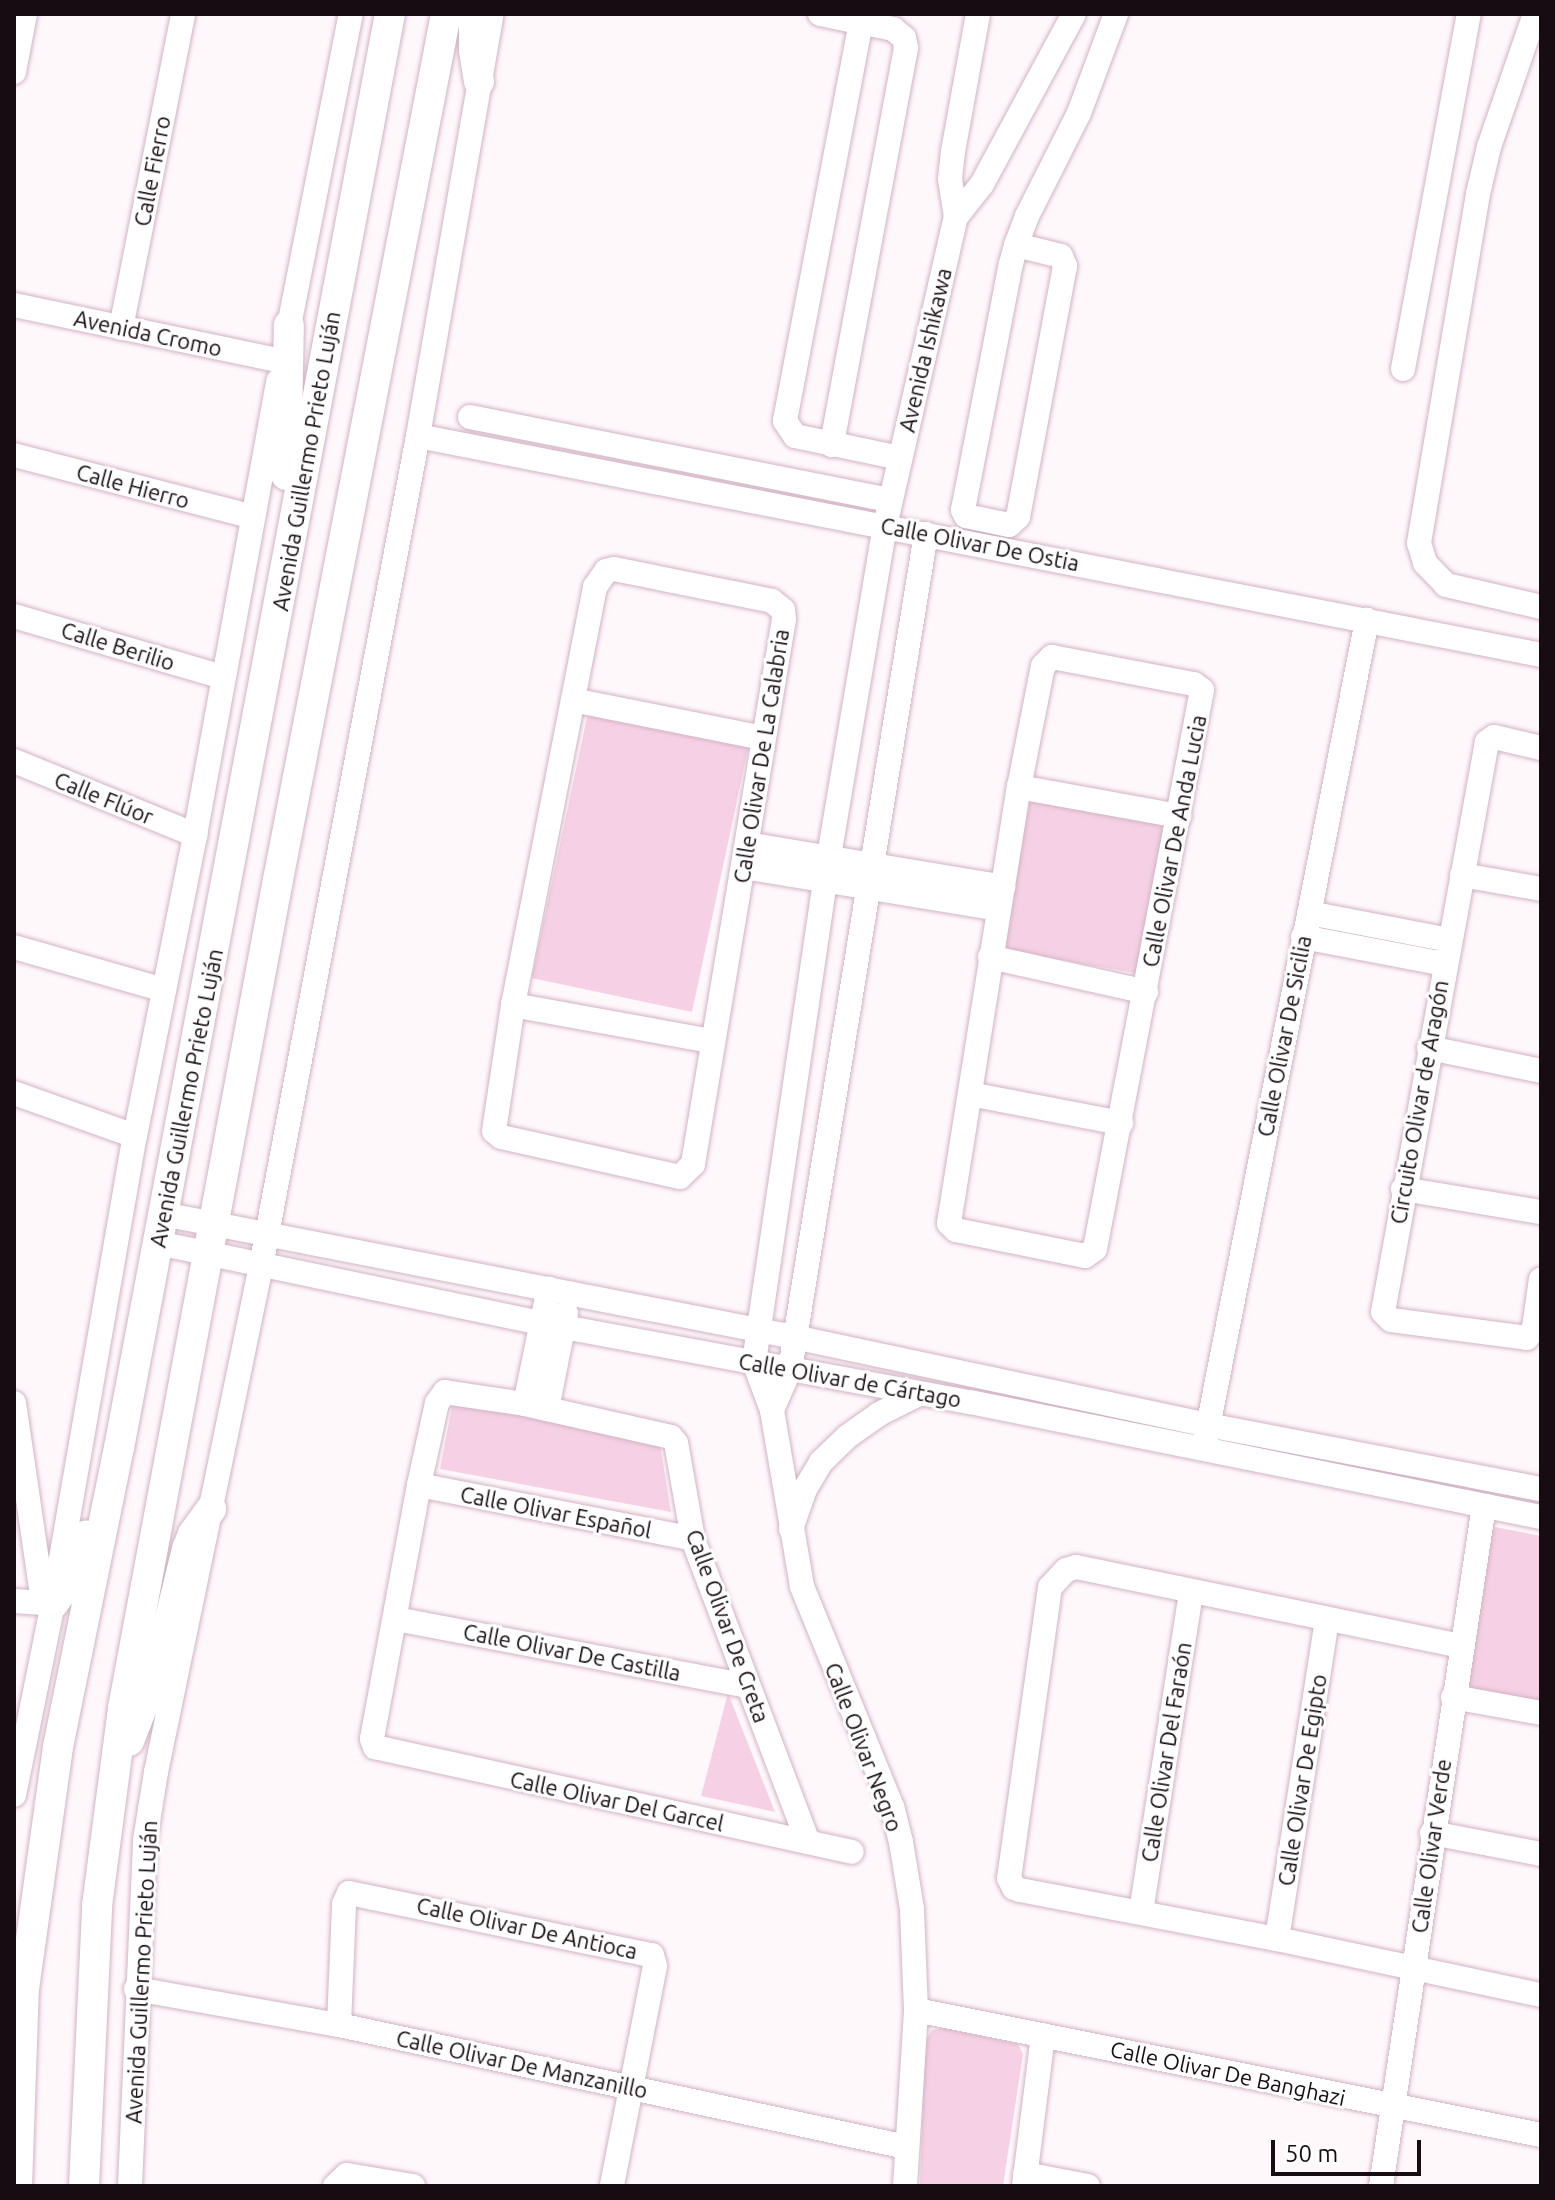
<!DOCTYPE html>
<meta charset="utf-8">
<style>
body{margin:0}
#map{position:relative;width:1555px;height:2200px;overflow:hidden;background:#fff8fb;font-family:Ubuntu,sans-serif}
div>[style]{position:absolute}
.green>*{inset:0;background:#f6d1e5;transform-origin:0 0}
.roads{filter:drop-shadow(0 0 2px #d1b3c3) drop-shadow(0 0 2px #d1b3c3)}
.minor>*{height:24px;margin:-12px;padding:0 12px;transform-origin:12px;border-radius:12px;background:#fff}
.major>*{height:30px;margin:-15px;padding:0 15px;transform-origin:15px;border-radius:15px;background:#fff}
span{translate:-50% -50%;white-space:nowrap;text-align:center;line-height:1.15;-webkit-text-stroke:6px #fff;paint-order:stroke}
.street-label{font-size:22px;color:#160c12}
.frame{position:absolute;inset:0;border:16px solid #160c12;pointer-events:none}
.scale{position:absolute;left:1271px;top:2140px;width:150px;height:36px;box-sizing:border-box;border:4px solid #160c12;border-top:0;padding-left:10px;font-size:24px;line-height:28px;white-space:nowrap;color:#160c12;-webkit-text-stroke:6px #fff;paint-order:stroke}
</style>
<div id="map">
<div class="green">
<div style="left:589px;top:708px;width:164px;height:276px;rotate:12deg"></div>
<div style="left:1019px;top:788px;width:162px;height:162px;rotate:10deg"></div>
<div style="clip-path:polygon(454px 1397px,659px 1438px,671px 1512px,440px 1469px)"></div>
<div style="clip-path:polygon(1495px 1527px,1541px 1536px,1541px 1702px,1473px 1689px,1467px 1680px,1487px 1534px)"></div>
<div style="clip-path:polygon(728px 1693px,775px 1812px,701px 1796px)"></div>
<div style="clip-path:polygon(943px 2028px,1018px 2044px,1023px 2054px,1003px 2186px,920px 2186px,925px 2042px,932px 2030px)"></div>
</div>
<div class="roads">
<div class="minor">
<div style="left:820px;top:14px;width:75px;rotate:11.6deg"></div>
<div style="left:893px;top:29px;width:14px;rotate:39deg"></div>
<div style="left:904px;top:38px;width:10px;rotate:79deg"></div>
<div style="left:906px;top:48px;width:404px;rotate:100.6deg"></div>
<div style="left:978px;top:14px;width:139px;rotate:100.3deg"></div>
<div style="left:953px;top:151px;width:28px;rotate:96deg"></div>
<div style="left:950px;top:179px;width:38px;rotate:81deg"></div>
<div style="left:956px;top:217px;width:42px;rotate:-51.8deg"></div>
<div style="left:982px;top:184px;width:193px;rotate:-61.6deg"></div>
<div style="left:1535px;top:14px;width:141px;rotate:109.1deg"></div>
<div style="left:1489px;top:147px;width:48px;rotate:103.2deg"></div>
<div style="left:1478px;top:194px;width:354px;rotate:99.6deg"></div>
<div style="left:1419px;top:543px;width:21px;rotate:73deg"></div>
<div style="left:1425px;top:563px;width:30px;rotate:46deg"></div>
<div style="left:1446px;top:585px;width:98px;rotate:13deg"></div>
<div style="left:861px;top:22px;width:406px;rotate:100.8deg"></div>
<div style="left:785px;top:421px;width:18px;rotate:56deg"></div>
<div style="left:795px;top:436px;width:106px;rotate:11.9deg"></div>
<div style="left:14px;top:72px;width:59px;rotate:-79.3deg"></div>
<div style="left:1016px;top:245px;width:46px;rotate:13.7deg"></div>
<div style="left:1061px;top:256px;width:11px;rotate:68deg"></div>
<div style="left:1065px;top:266px;width:255px;rotate:100.6deg"></div>
<div style="left:1018px;top:517px;width:12px;rotate:138deg"></div>
<div style="left:1009px;top:525px;width:44px;rotate:-168.2deg"></div>
<div style="left:966px;top:516px;width:7px;rotate:-117deg"></div>
<div style="left:963px;top:510px;width:251px;rotate:-79deg"></div>
<div style="left:1011px;top:264px;width:20px;rotate:-75deg"></div>
<div style="left:1016px;top:245px;width:31px;rotate:-69deg"></div>
<div style="left:1027px;top:216px;width:115px;rotate:-63.2deg"></div>
<div style="left:1079px;top:113px;width:106px;rotate:-69.5deg"></div>
<div style="left:14px;top:305px;width:274px;rotate:11.8deg"></div>
<div style="left:121px;top:328px;width:320px;rotate:-78.8deg"></div>
<div style="left:286px;top:341px;width:333px;rotate:-78.8deg"></div>
<div style="left:1403px;top:369px;width:361px;rotate:-79.5deg"></div>
<div style="left:470px;top:417px;width:428px;rotate:11.2deg"></div>
<div style="left:418px;top:436px;width:1144px;rotate:11.03deg"></div>
<div style="left:14px;top:455px;width:247px;rotate:14.5deg"></div>
<div style="left:614px;top:569px;width:161px;rotate:11.4deg"></div>
<div style="left:772px;top:601px;width:14px;rotate:39deg"></div>
<div style="left:783px;top:610px;width:9px;rotate:84deg"></div>
<div style="left:784px;top:619px;width:553px;rotate:99.48deg"></div>
<div style="left:693px;top:1164px;width:18px;rotate:135deg"></div>
<div style="left:680px;top:1177px;width:183px;rotate:-167.4deg"></div>
<div style="left:501px;top:1137px;width:9px;rotate:-139deg"></div>
<div style="left:494px;top:1131px;width:127px;rotate:-81.4deg"></div>
<div style="left:513px;top:1005px;width:426px;rotate:-78.9deg"></div>
<div style="left:595px;top:587px;width:19px;rotate:-55deg"></div>
<div style="left:606px;top:571px;width:8px;rotate:-14deg"></div>
<div style="left:14px;top:616px;width:217px;rotate:16.3deg"></div>
<div style="left:1052px;top:657px;width:145px;rotate:10.8deg"></div>
<div style="left:1194px;top:684px;width:10px;rotate:37deg"></div>
<div style="left:1202px;top:690px;width:569px;rotate:100.84deg"></div>
<div style="left:1095px;top:1249px;width:12px;rotate:145deg"></div>
<div style="left:1085px;top:1256px;width:132px;rotate:-168.6deg"></div>
<div style="left:956px;top:1230px;width:10px;rotate:-135deg"></div>
<div style="left:949px;top:1223px;width:442px;rotate:-80.9deg"></div>
<div style="left:1019px;top:787px;width:123px;rotate:-78.8deg"></div>
<div style="left:1043px;top:666px;width:13px;rotate:-45deg"></div>
<div style="left:573px;top:700px;width:194px;rotate:11.3deg"></div>
<div style="left:1541px;top:748px;width:48px;rotate:-166.8deg"></div>
<div style="left:1494px;top:737px;width:9px;rotate:144deg"></div>
<div style="left:1487px;top:742px;width:579px;rotate:100.34deg"></div>
<div style="left:1383px;top:1312px;width:11px;rotate:45deg"></div>
<div style="left:1391px;top:1320px;width:137px;rotate:7.5deg"></div>
<div style="left:1527px;top:1338px;width:12px;rotate:-55deg"></div>
<div style="left:1534px;top:1328px;width:49px;rotate:-81.9deg"></div>
<div style="left:14px;top:761px;width:196px;rotate:22.2deg"></div>
<div style="left:1019px;top:787px;width:163px;rotate:10.3deg"></div>
<div style="left:747px;top:844px;width:260px;rotate:9.5deg"></div>
<div style="left:743px;top:867px;width:259px;rotate:9.3deg"></div>
<div style="left:1462px;top:875px;width:80px;rotate:10deg"></div>
<div style="left:1309px;top:913px;width:143px;rotate:10.9deg"></div>
<div style="left:1303px;top:937px;width:144px;rotate:10.8deg"></div>
<div style="left:14px;top:947px;width:156px;rotate:16deg"></div>
<div style="left:990px;top:957px;width:160px;rotate:12.6deg"></div>
<div style="left:513px;top:1005px;width:201px;rotate:10.3deg"></div>
<div style="left:1429px;top:1048px;width:114px;rotate:11.6deg"></div>
<div style="left:14px;top:1093px;width:128px;rotate:19.6deg"></div>
<div style="left:970px;top:1094px;width:154px;rotate:10.9deg"></div>
<div style="left:1403px;top:1189px;width:140px;rotate:9.5deg"></div>
<div style="left:163px;top:1214px;width:643px;rotate:11.03deg"></div>
<div style="left:794px;top:1337px;width:423px;rotate:12deg"></div>
<div style="left:1208px;top:1425px;width:339px;rotate:10.9deg"></div>
<div style="left:158px;top:1243px;width:392px;rotate:11.8deg"></div>
<div style="left:542px;top:1323px;width:435px;rotate:10.5deg"></div>
<div style="left:970px;top:1402px;width:582px;rotate:11.39deg"></div>
<div style="left:14px;top:1403px;width:202px;rotate:81.7deg"></div>
<div style="left:43px;top:1603px;width:8px;rotate:7deg"></div>
<div style="left:525px;top:1404px;width:118px;rotate:-78.3deg"></div>
<div style="left:547px;top:1409px;width:98px;rotate:-78.8deg"></div>
<div style="left:772px;top:1410px;width:45px;rotate:-66.3deg"></div>
<div style="left:790px;top:1369px;width:846px;rotate:-80.75deg"></div>
<div style="left:1205px;top:1442px;width:838px;rotate:-78.85deg"></div>
<div style="left:419px;top:1485px;width:279px;rotate:11.1deg"></div>
<div style="left:791px;top:1529px;width:42px;rotate:-70.7deg"></div>
<div style="left:805px;top:1489px;width:31px;rotate:-59deg"></div>
<div style="left:821px;top:1462px;width:37px;rotate:-44deg"></div>
<div style="left:848px;top:1436px;width:38px;rotate:-35deg"></div>
<div style="left:879px;top:1414px;width:45px;rotate:-26.6deg"></div>
<div style="left:14px;top:1601px;width:29px;rotate:4deg"></div>
<div style="left:396px;top:1619px;width:358px;rotate:10.8deg"></div>
<div style="left:1461px;top:1646px;width:393px;rotate:-168.4deg"></div>
<div style="left:1076px;top:1567px;width:10px;rotate:163deg"></div>
<div style="left:1066px;top:1570px;width:23px;rotate:133deg"></div>
<div style="left:1050px;top:1587px;width:294px;rotate:98deg"></div>
<div style="left:1009px;top:1878px;width:11px;rotate:63deg"></div>
<div style="left:1014px;top:1888px;width:6px;rotate:18deg"></div>
<div style="left:1020px;top:1890px;width:262px;rotate:10.8deg"></div>
<div style="left:1277px;top:1939px;width:270px;rotate:12deg"></div>
<div style="left:1453px;top:1697px;width:89px;rotate:10.3deg"></div>
<div style="left:14px;top:1795px;width:195px;rotate:-78.5deg"></div>
<div style="left:53px;top:1604px;width:475px;rotate:-80.1deg"></div>
<div style="left:135px;top:1136px;width:307px;rotate:-78.7deg"></div>
<div style="left:195px;top:835px;width:462px;rotate:-79.6deg"></div>
<div style="left:1432px;top:1833px;width:111px;rotate:10.9deg"></div>
<div style="left:808px;top:1842px;width:324px;rotate:-110.8deg"></div>
<div style="left:693px;top:1539px;width:97px;rotate:-100deg"></div>
<div style="left:676px;top:1443px;width:8px;rotate:-130deg"></div>
<div style="left:671px;top:1437px;width:150px;rotate:-167.3deg"></div>
<div style="left:525px;top:1404px;width:81px;rotate:-171.5deg"></div>
<div style="left:445px;top:1392px;width:14px;rotate:126deg"></div>
<div style="left:437px;top:1403px;width:84px;rotate:102.4deg"></div>
<div style="left:419px;top:1485px;width:258px;rotate:100.5deg"></div>
<div style="left:372px;top:1739px;width:9px;rotate:69deg"></div>
<div style="left:375px;top:1747px;width:488px;rotate:12.4deg"></div>
<div style="left:1141px;top:1912px;width:324px;rotate:-81.1deg"></div>
<div style="left:1277px;top:1939px;width:322px;rotate:-81.1deg"></div>
<div style="left:136px;top:1989px;width:206px;rotate:10.1deg"></div>
<div style="left:339px;top:2025px;width:580px;rotate:12.14deg"></div>
<div style="left:916px;top:2010px;width:637px;rotate:11.31deg"></div>
<div style="left:339px;top:2025px;width:121px;rotate:-87.6deg"></div>
<div style="left:344px;top:1904px;width:12px;rotate:-66deg"></div>
<div style="left:349px;top:1893px;width:309px;rotate:11.6deg"></div>
<div style="left:652px;top:1955px;width:11px;rotate:75deg"></div>
<div style="left:655px;top:1966px;width:224px;rotate:101.1deg"></div>
<div style="left:1025px;top:2174px;width:64px;rotate:10.8deg"></div>
<div style="left:130px;top:2186px;width:346px;rotate:-87.5deg"></div>
<div style="left:145px;top:1840px;width:69px;rotate:-80.8deg"></div>
<div style="left:156px;top:1772px;width:517px;rotate:-78.28deg"></div>
<div style="left:261px;top:1266px;width:845px;rotate:-79.29deg"></div>
<div style="left:418px;top:436px;width:428px;rotate:-80.1deg"></div>
<div style="left:335px;top:2186px;width:16px;rotate:-43deg"></div>
<div style="left:347px;top:2175px;width:67px;rotate:9.5deg"></div>
<div style="left:905px;top:2186px;width:176px;rotate:-86.4deg"></div>
<div style="left:916px;top:2010px;width:101px;rotate:-92.3deg"></div>
<div style="left:912px;top:1909px;width:68px;rotate:-99.3deg"></div>
<div style="left:901px;top:1842px;width:36px;rotate:-104deg"></div>
<div style="left:892px;top:1807px;width:239px;rotate:-112.2deg"></div>
<div style="left:802px;top:1586px;width:179px;rotate:-99.7deg"></div>
<div style="left:772px;top:1410px;width:51px;rotate:-110.6deg"></div>
<div style="left:754px;top:1362px;width:487px;rotate:-81.6deg"></div>
<div style="left:825px;top:880px;width:359px;rotate:-80.4deg"></div>
<div style="left:885px;top:526px;width:317px;rotate:-77.1deg"></div>
<div style="left:1024px;top:2186px;width:152px;rotate:-82.8deg"></div>
<div style="left:1381px;top:2186px;width:688px;rotate:-81.39deg"></div>
</div>
<div class="major">
<div style="left:474px;top:14px;width:36px;rotate:90deg"></div>
<div style="left:474px;top:50px;width:32px;rotate:81deg"></div>
<div style="left:286px;top:475px;width:150px;rotate:-88.9deg"></div>
<div style="left:53px;top:1604px;width:24px;rotate:-54deg"></div>
<div style="left:67px;top:1585px;width:53px;rotate:-68.8deg"></div>
<div style="left:129px;top:1741px;width:79px;rotate:-68.6deg"></div>
<div style="left:158px;top:1667px;width:122px;rotate:-76.2deg"></div>
<div style="left:187px;top:1549px;width:16px;rotate:-68deg"></div>
<div style="left:193px;top:1534px;width:31px;rotate:-54deg"></div>
<div style="left:17px;top:2186px;width:197px;rotate:-88deg"></div>
<div style="left:24px;top:1989px;width:244px;rotate:-82deg"></div>
<div style="left:58px;top:1747px;width:305px;rotate:-78.5deg"></div>
<div style="left:119px;top:1448px;width:1459px;rotate:-79.3deg"></div>
<div style="left:84px;top:2186px;width:280px;rotate:-87.3deg"></div>
<div style="left:97px;top:1906px;width:200px;rotate:-82.5deg"></div>
<div style="left:123px;top:1708px;width:842px;rotate:-79.4deg"></div>
<div style="left:278px;top:880px;width:882px;rotate:-79.02deg"></div>
</div>
</div>
<div class="street-label">
<span style="left:152px;top:171px;rotate:-79deg">Calle Fierro</span>
<span style="left:148px;top:333px;rotate:12deg">Avenida Cromo</span>
<span style="left:925px;top:350px;rotate:-77deg">Avenida Ishikawa</span>
<span style="left:306px;top:461px;rotate:-80deg">Avenida Guillermo Prieto Luján</span>
<span style="left:133px;top:486px;rotate:15deg">Calle Hierro</span>
<span style="left:980px;top:544px;rotate:11deg">Calle Olivar De Ostia</span>
<span style="left:118px;top:646px;rotate:17deg">Calle Berilio</span>
<span style="left:761px;top:756px;rotate:-81deg">Calle Olivar De La Calabria</span>
<span style="left:104px;top:798px;rotate:22deg">Calle Flúor</span>
<span style="left:1174px;top:841px;rotate:-79deg">Calle Olivar De Anda Lucia</span>
<span style="left:1284px;top:1036px;rotate:-79deg">Calle Olivar De Sicilia</span>
<span style="left:186px;top:1098px;rotate:-79deg">Avenida Guillermo Prieto Luján</span>
<span style="left:1419px;top:1102px;rotate:-80deg">Circuito Olivar de Aragón</span>
<span style="left:850px;top:1380px;rotate:10deg">Calle Olivar de Cártago</span>
<span style="left:556px;top:1512px;rotate:11deg">Calle Olivar Español</span>
<span style="left:728px;top:1626px;rotate:70deg">Calle Olivar De Creta</span>
<span style="left:572px;top:1652px;rotate:11deg">Calle Olivar De Castilla</span>
<span style="left:864px;top:1747px;rotate:69deg">Calle Olivar Negro</span>
<span style="left:1166px;top:1752px;rotate:-81deg">Calle Olivar Del Faraón</span>
<span style="left:1302px;top:1780px;rotate:-81deg">Calle Olivar De Egipto</span>
<span style="left:617px;top:1801px;rotate:12deg">Calle Olivar Del Garcel</span>
<span style="left:1431px;top:1846px;rotate:-82deg">Calle Olivar Verde</span>
<span style="left:527px;top:1928px;rotate:12deg">Calle Olivar De Antioca</span>
<span style="left:141px;top:1972px;rotate:-87deg">Avenida Guillermo Prieto Luján</span>
<span style="left:522px;top:2064px;rotate:12deg">Calle Olivar De Manzanillo</span>
<span style="left:1228px;top:2073px;rotate:12deg">Calle Olivar De Banghazi</span>
</div>
<div class="frame"></div>
<div class="scale">50 m</div>
</div>
